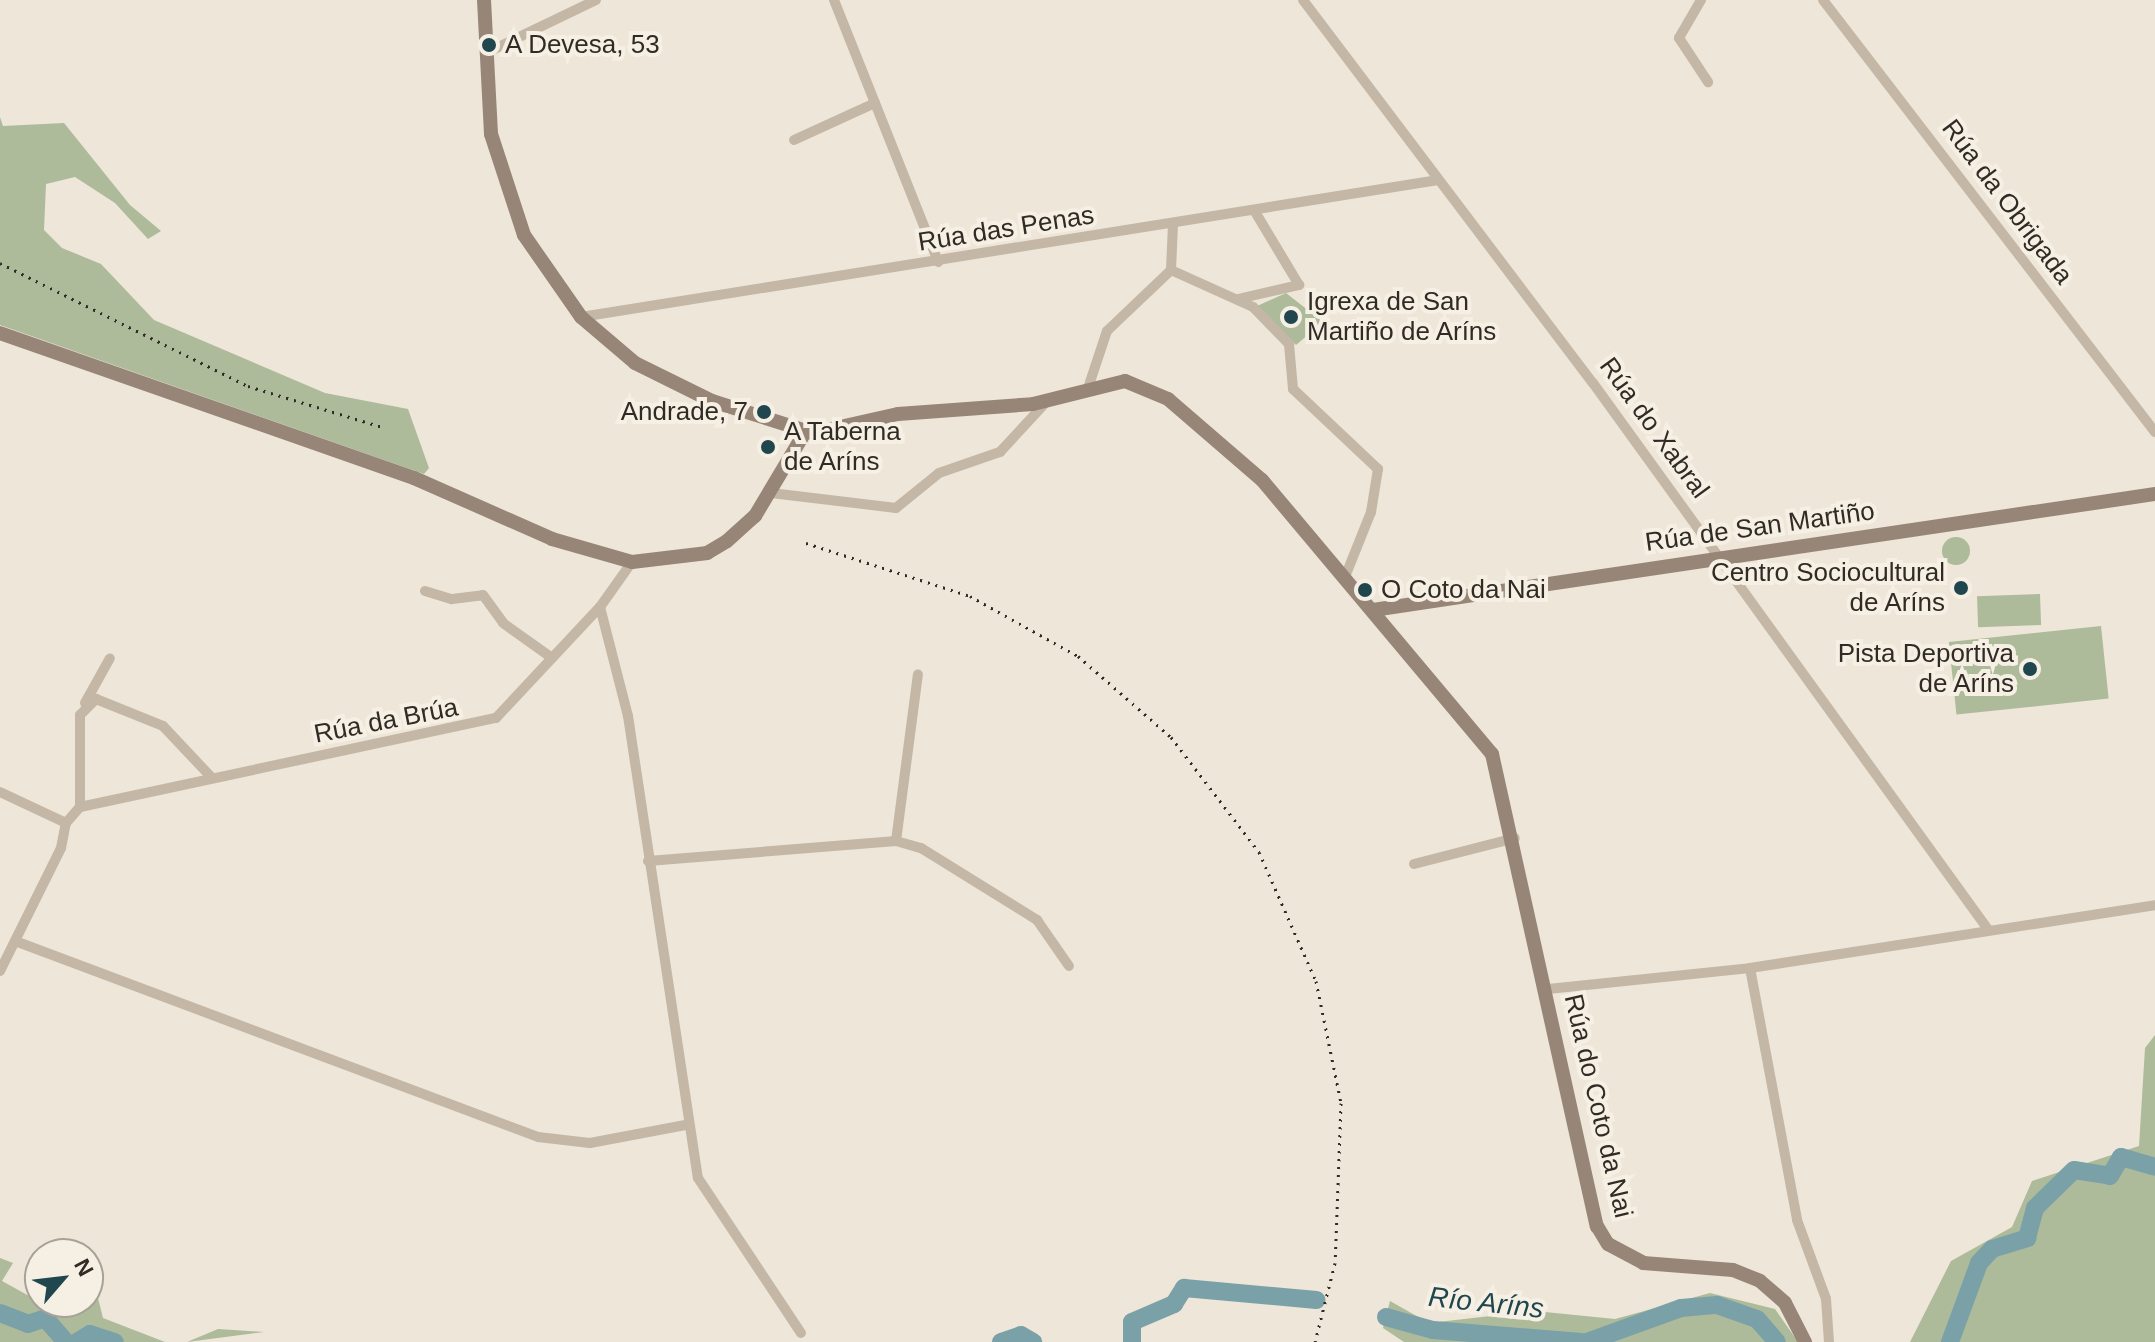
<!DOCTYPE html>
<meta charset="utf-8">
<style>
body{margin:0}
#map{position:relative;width:2155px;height:1342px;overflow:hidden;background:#eee6d8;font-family:Helvetica,sans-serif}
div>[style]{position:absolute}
.green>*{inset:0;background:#adbb9a;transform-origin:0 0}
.round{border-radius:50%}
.river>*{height:18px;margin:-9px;padding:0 9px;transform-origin:9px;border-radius:9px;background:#7ba1a8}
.street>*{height:10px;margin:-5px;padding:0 5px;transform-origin:5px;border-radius:5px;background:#c4b7a6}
.secondary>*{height:14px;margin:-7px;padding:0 7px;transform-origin:7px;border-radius:7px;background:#978678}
.rail>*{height:3px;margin-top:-1.5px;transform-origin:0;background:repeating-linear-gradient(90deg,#312b26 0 2px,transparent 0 8px)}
.dots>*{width:22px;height:22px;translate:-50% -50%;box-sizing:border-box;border:4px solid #f6f0e4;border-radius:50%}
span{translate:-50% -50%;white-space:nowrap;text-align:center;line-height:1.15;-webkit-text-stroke:8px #f6f0e4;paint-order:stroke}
.poi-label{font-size:26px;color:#312b26}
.left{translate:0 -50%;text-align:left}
.right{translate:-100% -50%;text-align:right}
.street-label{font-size:26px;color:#312b26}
.water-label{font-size:28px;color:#20464e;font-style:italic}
.north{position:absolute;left:24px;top:1238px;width:80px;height:80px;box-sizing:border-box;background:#f6f0e4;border:2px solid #a7a198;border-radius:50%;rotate:62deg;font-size:22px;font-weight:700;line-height:32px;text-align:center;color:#312b26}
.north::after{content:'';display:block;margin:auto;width:28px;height:36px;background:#20464e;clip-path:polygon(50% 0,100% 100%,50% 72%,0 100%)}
</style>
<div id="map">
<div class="green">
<div style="clip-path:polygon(0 117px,3px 126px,64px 123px,130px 205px,161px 231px,148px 239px,115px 203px,75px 177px,46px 184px,44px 230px,62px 248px,101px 264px,154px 320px,325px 393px,408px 409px,429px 468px,424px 474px,0 325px)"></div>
<div style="clip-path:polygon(1286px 293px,1323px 322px,1296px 345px,1257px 306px)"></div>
<div class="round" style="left:1942px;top:537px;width:28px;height:28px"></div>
<div style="left:2040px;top:594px;width:31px;height:63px;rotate:88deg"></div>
<div style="left:2101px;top:626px;width:73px;height:153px;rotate:84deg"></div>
<div style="clip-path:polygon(2155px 1035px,2155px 1342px,1910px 1342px,1951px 1261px,2012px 1227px,2032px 1181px,2139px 1146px,2145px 1048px)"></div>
<div style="clip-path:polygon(0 1258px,13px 1263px,2px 1281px,40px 1302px,88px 1302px,97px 1294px,103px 1318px,165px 1342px,0 1342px)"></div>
<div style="clip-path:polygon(1710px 1293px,1775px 1309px,1798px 1342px,1404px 1342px,1383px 1328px,1390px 1301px,1429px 1323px,1535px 1311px,1615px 1319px)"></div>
<div style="clip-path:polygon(218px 1329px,264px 1332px,187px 1342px)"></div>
</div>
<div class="river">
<div style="left:0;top:1313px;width:30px;rotate:21deg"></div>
<div style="left:28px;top:1324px;width:18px;rotate:-19deg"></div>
<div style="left:45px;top:1318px;width:32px;rotate:49deg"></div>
<div style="left:1386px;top:1317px;width:49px;rotate:15.5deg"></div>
<div style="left:1433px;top:1330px;width:149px;rotate:4.6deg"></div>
<div style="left:77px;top:1342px;width:15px;rotate:-32deg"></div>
<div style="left:90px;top:1334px;width:26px;rotate:18deg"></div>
<div style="left:1001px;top:1342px;width:21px;rotate:-19deg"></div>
<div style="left:1021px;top:1335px;width:14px;rotate:30deg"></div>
<div style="left:1132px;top:1342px;width:20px;rotate:-90deg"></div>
<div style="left:1132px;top:1322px;width:46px;rotate:-23.2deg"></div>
<div style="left:1174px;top:1304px;width:19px;rotate:-58deg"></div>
<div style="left:1184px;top:1288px;width:133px;rotate:5.2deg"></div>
<div style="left:1587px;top:1342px;width:100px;rotate:-19.9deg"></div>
<div style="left:1681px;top:1308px;width:36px;rotate:-5deg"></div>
<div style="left:1717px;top:1305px;width:42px;rotate:19.3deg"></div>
<div style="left:1757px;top:1319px;width:30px;rotate:49deg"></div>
<div style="left:1950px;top:1342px;width:84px;rotate:-69.8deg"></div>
<div style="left:1979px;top:1263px;width:19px;rotate:-47deg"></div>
<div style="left:1992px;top:1249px;width:37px;rotate:-17deg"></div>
<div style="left:2027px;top:1238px;width:31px;rotate:-75deg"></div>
<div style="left:2035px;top:1208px;width:54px;rotate:-44.3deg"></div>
<div style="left:2074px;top:1170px;width:36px;rotate:9deg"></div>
<div style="left:2110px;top:1176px;width:22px;rotate:-60deg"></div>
<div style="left:2121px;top:1157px;width:35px;rotate:16deg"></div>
</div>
<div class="street">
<div style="left:834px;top:0;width:282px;rotate:68.3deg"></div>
<div style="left:1303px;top:0;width:480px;rotate:52.9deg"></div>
<div style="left:1593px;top:383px;width:673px;rotate:54.14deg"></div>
<div style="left:1701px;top:0;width:44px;rotate:120.1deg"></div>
<div style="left:1679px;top:38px;width:53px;rotate:56.6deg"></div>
<div style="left:1823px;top:0;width:545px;rotate:52.46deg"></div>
<div style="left:486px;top:53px;width:122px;rotate:-25.7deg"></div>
<div style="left:794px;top:140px;width:89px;rotate:-24.6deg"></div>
<div style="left:1171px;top:270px;width:90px;rotate:24.3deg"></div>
<div style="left:1253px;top:307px;width:52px;rotate:45.8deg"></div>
<div style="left:1289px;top:344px;width:45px;rotate:84.9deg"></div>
<div style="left:1293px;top:389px;width:117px;rotate:43.3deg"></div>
<div style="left:1378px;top:469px;width:44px;rotate:99.2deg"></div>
<div style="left:1371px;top:512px;width:70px;rotate:111.8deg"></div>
<div style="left:1238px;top:299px;width:63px;rotate:-12.9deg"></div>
<div style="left:1299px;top:285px;width:87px;rotate:-121deg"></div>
<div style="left:581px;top:317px;width:868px;rotate:-9.08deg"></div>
<div style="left:1089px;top:385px;width:57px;rotate:-71.6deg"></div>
<div style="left:1107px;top:331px;width:88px;rotate:-43.6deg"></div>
<div style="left:1171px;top:270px;width:46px;rotate:-87.5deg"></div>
<div style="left:771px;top:493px;width:126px;rotate:6.8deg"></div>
<div style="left:896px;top:508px;width:55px;rotate:-39.1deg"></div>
<div style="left:939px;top:473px;width:65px;rotate:-19deg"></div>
<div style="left:1000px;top:452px;width:72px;rotate:-47.2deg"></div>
<div style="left:425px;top:591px;width:28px;rotate:17deg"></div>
<div style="left:452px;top:599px;width:31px;rotate:-7deg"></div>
<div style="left:483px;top:595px;width:34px;rotate:54deg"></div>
<div style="left:503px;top:623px;width:60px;rotate:35.5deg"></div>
<div style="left:600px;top:607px;width:113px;rotate:75.6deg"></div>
<div style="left:628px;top:716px;width:467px;rotate:81.4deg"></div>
<div style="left:698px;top:1178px;width:186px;rotate:56.4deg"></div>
<div style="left:85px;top:703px;width:51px;rotate:-60.9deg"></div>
<div style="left:0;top:792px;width:73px;rotate:25.2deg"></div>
<div style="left:80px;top:807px;width:425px;rotate:-12.1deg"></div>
<div style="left:496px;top:718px;width:152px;rotate:-46.9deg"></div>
<div style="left:600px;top:607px;width:55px;rotate:-54.6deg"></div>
<div style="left:80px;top:807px;width:92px;rotate:-90deg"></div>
<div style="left:80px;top:715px;width:23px;rotate:-45deg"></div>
<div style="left:96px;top:699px;width:72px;rotate:21.9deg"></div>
<div style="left:163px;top:726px;width:70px;rotate:46.7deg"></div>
<div style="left:896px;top:841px;width:168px;rotate:-82.5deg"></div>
<div style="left:648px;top:861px;width:249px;rotate:-4.6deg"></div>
<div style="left:896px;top:841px;width:26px;rotate:16deg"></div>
<div style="left:921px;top:848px;width:137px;rotate:31.8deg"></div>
<div style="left:1037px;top:920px;width:56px;rotate:55.2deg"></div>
<div style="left:1414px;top:864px;width:104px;rotate:-14.4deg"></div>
<div style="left:15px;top:941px;width:559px;rotate:20.54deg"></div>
<div style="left:538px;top:1137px;width:52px;rotate:6.6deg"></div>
<div style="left:590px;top:1143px;width:97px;rotate:-10.7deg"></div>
<div style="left:1750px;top:968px;width:256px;rotate:79.4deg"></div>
<div style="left:1797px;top:1220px;width:84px;rotate:69.8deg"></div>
<div style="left:1826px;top:1299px;width:43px;rotate:86deg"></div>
<div style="left:0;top:971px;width:137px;rotate:-63.6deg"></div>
<div style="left:61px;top:848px;width:25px;rotate:-79deg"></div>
<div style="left:66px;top:823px;width:21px;rotate:-49deg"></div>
<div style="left:1548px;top:989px;width:203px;rotate:-5.9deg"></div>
<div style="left:1750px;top:968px;width:410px;rotate:-8.8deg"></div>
</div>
<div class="secondary">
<div style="left:484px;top:0;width:134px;rotate:87deg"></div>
<div style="left:491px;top:134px;width:106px;rotate:71.9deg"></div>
<div style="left:524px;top:235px;width:100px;rotate:55.2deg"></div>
<div style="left:581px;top:317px;width:71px;rotate:40.4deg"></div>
<div style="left:635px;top:363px;width:86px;rotate:26.3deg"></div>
<div style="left:712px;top:401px;width:106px;rotate:17.6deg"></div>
<div style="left:813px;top:433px;width:87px;rotate:-12.6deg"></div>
<div style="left:898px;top:414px;width:135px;rotate:-4.2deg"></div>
<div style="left:1033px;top:404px;width:95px;rotate:-14deg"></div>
<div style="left:1125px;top:381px;width:47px;rotate:22.7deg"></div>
<div style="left:1168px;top:399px;width:124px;rotate:40.8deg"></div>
<div style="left:1262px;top:480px;width:358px;rotate:50deg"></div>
<div style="left:1492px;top:754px;width:484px;rotate:77.5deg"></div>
<div style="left:1597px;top:1226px;width:21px;rotate:59deg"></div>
<div style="left:1608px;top:1244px;width:40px;rotate:28deg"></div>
<div style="left:1643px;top:1263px;width:90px;rotate:4.4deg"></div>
<div style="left:1733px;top:1270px;width:29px;rotate:22deg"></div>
<div style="left:1760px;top:1281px;width:33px;rotate:41deg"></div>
<div style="left:1785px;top:1303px;width:44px;rotate:62.9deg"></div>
<div style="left:0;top:333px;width:439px;rotate:19.3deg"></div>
<div style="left:414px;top:478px;width:151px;rotate:23.8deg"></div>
<div style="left:552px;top:539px;width:83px;rotate:16deg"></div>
<div style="left:632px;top:562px;width:76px;rotate:-6.8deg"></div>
<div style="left:707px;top:553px;width:23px;rotate:-31deg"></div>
<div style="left:727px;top:541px;width:38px;rotate:-42deg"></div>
<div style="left:755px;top:516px;width:98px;rotate:-59.2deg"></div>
<div style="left:1373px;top:610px;width:791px;rotate:-8.44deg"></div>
</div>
<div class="rail">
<div style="left:0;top:263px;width:277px;rotate:26.4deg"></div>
<div style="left:248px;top:386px;width:143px;rotate:17deg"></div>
<div style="left:806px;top:543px;width:172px;rotate:17.9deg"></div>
<div style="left:970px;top:596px;width:124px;rotate:29.1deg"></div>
<div style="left:1078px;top:656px;width:123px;rotate:41.1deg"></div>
<div style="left:1171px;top:737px;width:145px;rotate:52.6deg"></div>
<div style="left:1259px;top:852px;width:141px;rotate:66.2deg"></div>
<div style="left:1316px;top:981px;width:125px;rotate:78.4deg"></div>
<div style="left:1341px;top:1103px;width:160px;rotate:92.1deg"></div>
<div style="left:1335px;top:1263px;width:81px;rotate:104.2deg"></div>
</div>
<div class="dots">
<div style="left:489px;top:45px;background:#20464e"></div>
<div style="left:1291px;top:317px;background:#20464e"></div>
<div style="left:764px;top:412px;background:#20464e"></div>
<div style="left:768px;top:447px;background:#20464e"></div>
<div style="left:1961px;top:588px;background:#20464e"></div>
<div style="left:1365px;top:590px;background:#20464e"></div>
<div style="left:2030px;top:669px;background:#20464e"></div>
</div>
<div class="poi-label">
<span class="left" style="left:505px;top:45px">A Devesa, 53</span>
<span class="left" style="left:1307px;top:317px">Igrexa de San<br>Martiño de Aríns</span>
<span class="right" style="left:748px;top:412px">Andrade, 7</span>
<span class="left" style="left:784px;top:447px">A Taberna<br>de Aríns</span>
<span class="right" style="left:1945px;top:588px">Centro Sociocultural<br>de Aríns</span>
<span class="left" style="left:1381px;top:590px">O Coto da Nai</span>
<span class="right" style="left:2014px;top:669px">Pista Deportiva<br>de Aríns</span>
</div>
<div class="street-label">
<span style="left:2007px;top:202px;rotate:53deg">Rúa da Obrigada</span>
<span style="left:1006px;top:229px;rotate:-9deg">Rúa das Penas</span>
<span style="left:1654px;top:428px;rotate:54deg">Rúa do Xabral</span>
<span style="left:1760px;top:527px;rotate:-8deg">Rúa de San Martiño</span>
<span style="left:386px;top:721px;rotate:-11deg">Rúa da Brúa</span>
<span style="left:1598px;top:1106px;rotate:77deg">Rúa do Coto da Nai</span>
</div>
<div class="water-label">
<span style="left:1486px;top:1303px;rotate:6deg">Río Aríns</span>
</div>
<div class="north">N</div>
</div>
